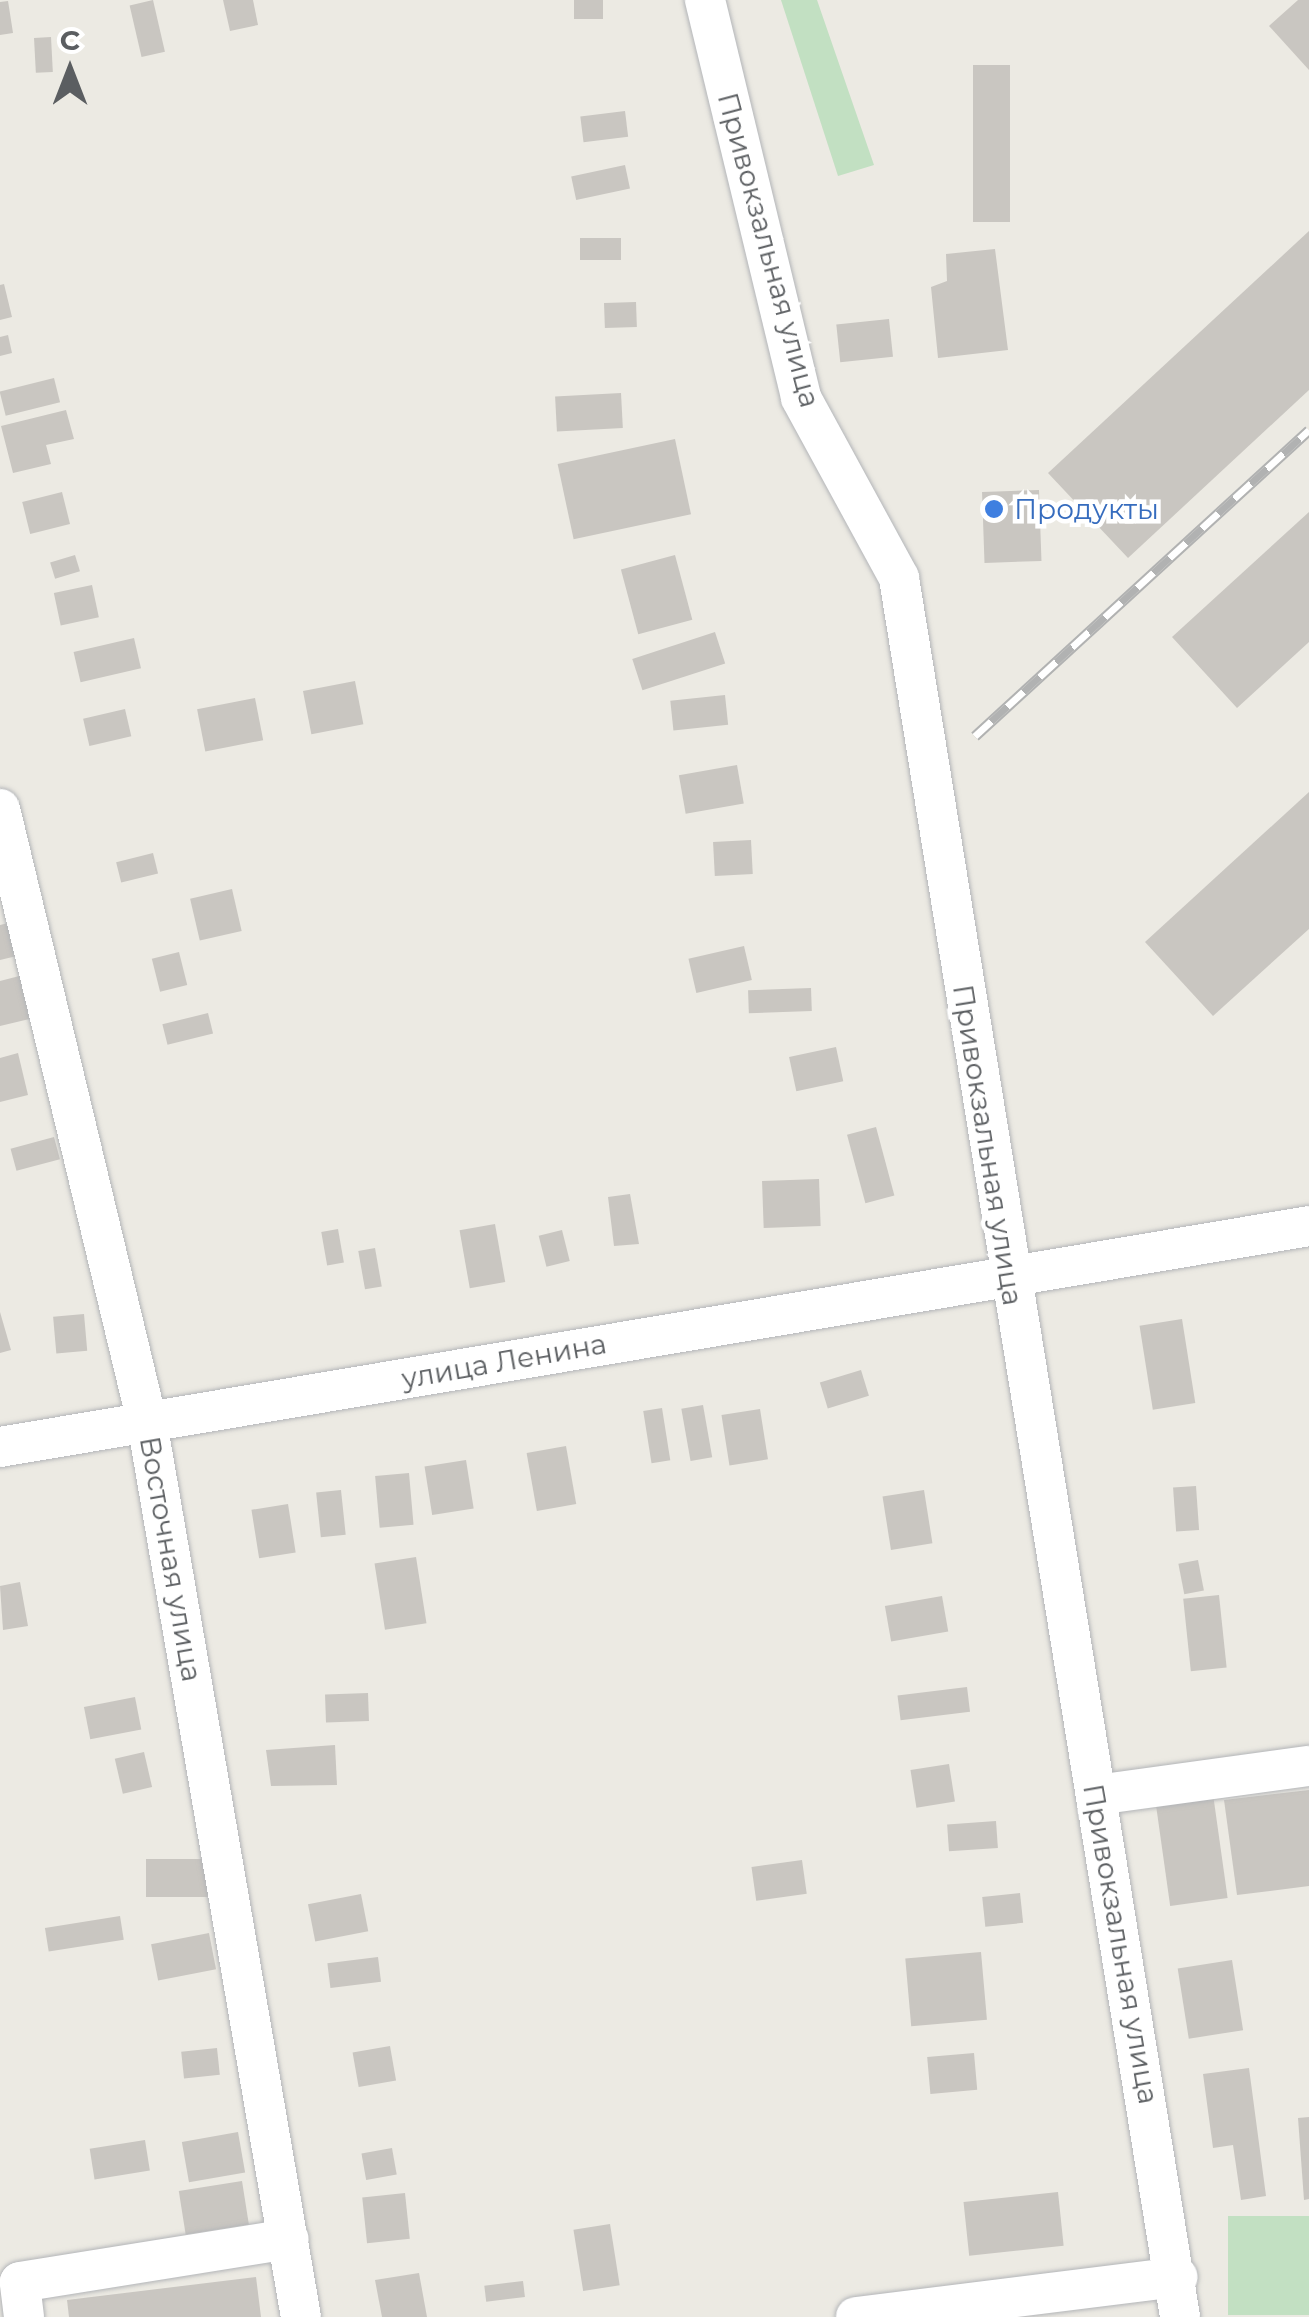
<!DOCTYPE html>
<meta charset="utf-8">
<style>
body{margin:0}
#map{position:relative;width:1309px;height:2317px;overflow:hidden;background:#eceae3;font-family:Montserrat,sans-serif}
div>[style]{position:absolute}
.green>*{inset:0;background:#c2e0c2;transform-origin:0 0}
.building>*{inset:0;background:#c9c6c1;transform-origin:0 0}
.roads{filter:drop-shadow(0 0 2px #b3b5b8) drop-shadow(0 0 2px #b3b5b8)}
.minor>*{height:40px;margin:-20px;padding:0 20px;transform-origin:20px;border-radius:20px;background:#fff}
.rail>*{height:11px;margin-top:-5.5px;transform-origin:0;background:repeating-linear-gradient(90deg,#fff 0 22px,#b1b2b2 0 44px);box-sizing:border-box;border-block:2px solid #b1b2b2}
.dots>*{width:28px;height:28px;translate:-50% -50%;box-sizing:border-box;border:5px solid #fff;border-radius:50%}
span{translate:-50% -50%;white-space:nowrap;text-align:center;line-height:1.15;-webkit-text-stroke:9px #fff;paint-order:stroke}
.street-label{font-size:28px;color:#5b5e61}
.shop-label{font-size:28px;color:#366cbe}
.left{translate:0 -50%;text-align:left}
.north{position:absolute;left:20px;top:20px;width:100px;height:100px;-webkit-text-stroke:8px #fff;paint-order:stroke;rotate:0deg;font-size:28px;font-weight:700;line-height:40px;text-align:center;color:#5b5e61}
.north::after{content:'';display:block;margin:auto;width:35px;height:45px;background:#5b5e61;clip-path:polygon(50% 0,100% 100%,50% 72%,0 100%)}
</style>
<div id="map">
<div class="green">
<div style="clip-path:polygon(781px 0,817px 0,874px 165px,838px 176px)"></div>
<div style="left:1309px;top:2216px;width:99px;height:81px;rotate:90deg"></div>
</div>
<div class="building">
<div style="left:153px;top:0;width:53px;height:24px;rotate:77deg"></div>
<div style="clip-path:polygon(223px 0,253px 0,258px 25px,230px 31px)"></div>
<div style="left:574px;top:0;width:29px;height:19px"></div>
<div style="clip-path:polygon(1298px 0,1309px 0,1309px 70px,1269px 26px)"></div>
<div style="clip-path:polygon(8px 1px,13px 33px,0 35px,0 2px)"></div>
<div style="left:51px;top:37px;width:35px;height:17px;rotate:87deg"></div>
<div style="left:973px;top:65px;width:37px;height:157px"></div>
<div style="left:625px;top:111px;width:26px;height:45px;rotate:83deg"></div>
<div style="left:625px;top:165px;width:24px;height:55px;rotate:78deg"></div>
<div style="clip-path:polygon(1309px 231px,1309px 390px,1128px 558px,1048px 473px)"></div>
<div style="left:580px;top:238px;width:41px;height:22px"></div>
<div style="clip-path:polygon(995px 249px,1008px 350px,938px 358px,931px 287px,947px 281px,946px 254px)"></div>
<div style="clip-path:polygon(4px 284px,12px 317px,0 320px,0 285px)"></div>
<div style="left:636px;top:302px;width:25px;height:32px;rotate:88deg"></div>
<div style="left:889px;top:319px;width:38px;height:53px;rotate:84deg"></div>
<div style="clip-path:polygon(8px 335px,12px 353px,0 356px,0 337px)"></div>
<div style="left:54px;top:378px;width:25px;height:56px;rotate:76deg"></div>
<div style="left:621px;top:393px;width:35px;height:66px;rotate:87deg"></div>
<div style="clip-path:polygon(66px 410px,74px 439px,46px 445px,51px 464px,13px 473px,1px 426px)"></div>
<div style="left:675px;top:439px;width:77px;height:120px;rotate:78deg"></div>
<div style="left:1039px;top:490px;width:71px;height:57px;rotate:88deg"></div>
<div style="left:62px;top:492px;width:33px;height:41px;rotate:76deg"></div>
<div style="clip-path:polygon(1309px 512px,1309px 642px,1237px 708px,1172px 637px)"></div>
<div style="left:75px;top:555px;width:17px;height:26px;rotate:73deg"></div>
<div style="left:675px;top:555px;width:67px;height:56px;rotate:75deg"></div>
<div style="left:92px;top:585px;width:33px;height:39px;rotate:78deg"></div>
<div style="left:715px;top:632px;width:33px;height:87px;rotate:72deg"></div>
<div style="left:134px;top:638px;width:31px;height:62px;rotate:77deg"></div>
<div style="left:355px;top:681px;width:44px;height:53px;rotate:79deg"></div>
<div style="left:725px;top:695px;width:30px;height:55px;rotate:84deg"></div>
<div style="left:255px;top:698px;width:43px;height:59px;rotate:79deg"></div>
<div style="left:125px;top:709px;width:28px;height:43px;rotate:77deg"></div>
<div style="left:737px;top:765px;width:39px;height:59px;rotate:80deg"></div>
<div style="clip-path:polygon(1309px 792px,1309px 929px,1213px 1016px,1145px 942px)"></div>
<div style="left:751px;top:840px;width:34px;height:38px;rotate:87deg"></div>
<div style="left:153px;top:853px;width:21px;height:38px;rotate:76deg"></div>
<div style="left:232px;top:889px;width:43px;height:43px;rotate:77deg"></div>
<div style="clip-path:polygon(17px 921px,25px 954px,0 960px,0 925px)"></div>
<div style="left:744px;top:946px;width:35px;height:57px;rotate:77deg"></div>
<div style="left:179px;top:952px;width:34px;height:28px;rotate:76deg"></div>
<div style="clip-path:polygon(31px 973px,42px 1016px,0 1026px,0 981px)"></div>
<div style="left:811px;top:988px;width:23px;height:63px;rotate:88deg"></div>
<div style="left:208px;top:1013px;width:21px;height:47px;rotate:76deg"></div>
<div style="left:836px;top:1047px;width:35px;height:48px;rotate:78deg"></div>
<div style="clip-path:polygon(18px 1053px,28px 1095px,0 1102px,0 1058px)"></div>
<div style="left:876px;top:1127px;width:71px;height:30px;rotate:75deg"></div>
<div style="left:54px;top:1137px;width:23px;height:45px;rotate:75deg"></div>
<div style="left:819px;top:1179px;width:47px;height:57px;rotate:88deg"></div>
<div style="clip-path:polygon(630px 1194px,639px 1244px,614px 1246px,608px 1197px)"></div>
<div style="left:495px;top:1224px;width:59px;height:36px;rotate:80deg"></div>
<div style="left:338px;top:1229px;width:34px;height:17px;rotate:80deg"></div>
<div style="left:562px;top:1230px;width:32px;height:24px;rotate:76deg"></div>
<div style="left:375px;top:1248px;width:39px;height:17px;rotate:80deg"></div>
<div style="clip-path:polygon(0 1312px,11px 1350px,0 1353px)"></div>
<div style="left:84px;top:1314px;width:37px;height:31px;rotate:85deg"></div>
<div style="left:1182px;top:1319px;width:85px;height:43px;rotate:81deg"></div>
<div style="left:861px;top:1370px;width:27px;height:43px;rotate:73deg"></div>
<div style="left:703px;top:1405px;width:53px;height:22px;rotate:80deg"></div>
<div style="left:662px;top:1408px;width:53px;height:19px;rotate:81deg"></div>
<div style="left:760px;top:1409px;width:51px;height:39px;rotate:81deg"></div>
<div style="left:566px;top:1446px;width:59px;height:40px;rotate:80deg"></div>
<div style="left:466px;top:1460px;width:49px;height:42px;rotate:81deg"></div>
<div style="left:409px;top:1473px;width:52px;height:34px;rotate:85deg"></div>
<div style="left:1196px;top:1486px;width:44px;height:23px;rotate:86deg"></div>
<div style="left:341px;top:1490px;width:45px;height:25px;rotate:84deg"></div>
<div style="left:924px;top:1490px;width:54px;height:42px;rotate:81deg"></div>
<div style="left:288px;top:1504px;width:49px;height:37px;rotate:81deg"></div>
<div style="left:416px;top:1557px;width:67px;height:42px;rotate:81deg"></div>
<div style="left:1198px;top:1560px;width:31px;height:20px;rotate:79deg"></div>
<div style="clip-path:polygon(20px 1582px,28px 1626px,3px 1630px,0 1586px)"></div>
<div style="left:1219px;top:1595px;width:73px;height:36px;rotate:84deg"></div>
<div style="left:942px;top:1596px;width:36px;height:58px;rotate:80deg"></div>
<div style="left:967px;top:1687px;width:25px;height:70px;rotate:83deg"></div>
<div style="left:368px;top:1693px;width:28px;height:43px;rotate:88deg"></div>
<div style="left:135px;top:1697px;width:33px;height:52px;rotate:79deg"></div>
<div style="clip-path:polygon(335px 1745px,337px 1785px,271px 1786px,266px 1750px)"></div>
<div style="left:144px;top:1752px;width:36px;height:30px;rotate:77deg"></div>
<div style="left:949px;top:1764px;width:38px;height:39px;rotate:81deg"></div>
<div style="clip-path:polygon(1309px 1790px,1309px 1886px,1237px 1895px,1224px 1800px)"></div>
<div style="left:1213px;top:1794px;width:105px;height:58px;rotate:82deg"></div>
<div style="left:996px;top:1821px;width:27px;height:49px;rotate:86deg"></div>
<div style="left:146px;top:1859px;width:62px;height:38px"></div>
<div style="left:802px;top:1860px;width:34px;height:51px;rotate:82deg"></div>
<div style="left:1020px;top:1893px;width:30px;height:38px;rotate:84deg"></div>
<div style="left:361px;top:1894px;width:38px;height:54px;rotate:79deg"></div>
<div style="left:120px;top:1916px;width:24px;height:76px;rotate:81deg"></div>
<div style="left:209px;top:1933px;width:37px;height:59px;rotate:79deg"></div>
<div style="left:981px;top:1952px;width:68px;height:76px;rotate:85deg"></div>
<div style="left:378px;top:1957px;width:25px;height:51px;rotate:83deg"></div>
<div style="left:1232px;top:1960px;width:71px;height:55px;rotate:81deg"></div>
<div style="left:390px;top:2046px;width:35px;height:38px;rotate:80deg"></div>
<div style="left:217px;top:2048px;width:27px;height:36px;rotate:84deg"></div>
<div style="left:974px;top:2053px;width:37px;height:47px;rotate:85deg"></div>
<div style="clip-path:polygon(1249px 2068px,1266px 2196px,1241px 2200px,1233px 2145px,1213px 2148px,1203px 2074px)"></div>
<div style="clip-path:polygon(1309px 2117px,1309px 2199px,1304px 2200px,1298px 2118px)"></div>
<div style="left:238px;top:2132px;width:41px;height:57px;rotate:80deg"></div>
<div style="left:145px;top:2140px;width:31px;height:56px;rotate:81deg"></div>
<div style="left:392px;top:2148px;width:27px;height:31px;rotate:80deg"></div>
<div style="left:242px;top:2181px;width:44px;height:64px;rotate:81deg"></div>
<div style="left:1058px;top:2192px;width:54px;height:95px;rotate:84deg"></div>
<div style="left:405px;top:2193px;width:46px;height:43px;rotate:84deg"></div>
<div style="left:610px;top:2224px;width:62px;height:37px;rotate:81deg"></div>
<div style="clip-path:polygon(419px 2273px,427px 2317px,382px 2317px,375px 2280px)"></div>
<div style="clip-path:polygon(256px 2277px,261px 2317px,69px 2317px,67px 2300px)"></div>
<div style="left:523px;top:2281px;width:16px;height:39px;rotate:83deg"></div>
</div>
<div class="roads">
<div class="minor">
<div style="left:705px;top:0;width:409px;rotate:76.4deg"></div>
<div style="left:801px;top:398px;width:205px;rotate:61.4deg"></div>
<div style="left:899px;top:578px;width:1762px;rotate:80.82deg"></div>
<div style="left:0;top:809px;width:630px;rotate:76.51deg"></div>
<div style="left:147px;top:1422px;width:908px;rotate:80.24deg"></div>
<div style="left:0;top:1447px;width:1328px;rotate:-9.58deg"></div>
<div style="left:1096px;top:1795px;width:215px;rotate:-7.8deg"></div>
<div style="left:24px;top:2317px;width:35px;rotate:-97deg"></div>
<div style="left:20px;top:2282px;width:272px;rotate:-9.1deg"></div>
<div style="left:856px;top:2317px;width:324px;rotate:-7.1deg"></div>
</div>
</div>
<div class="rail">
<div style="left:975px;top:736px;width:453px;rotate:-42.5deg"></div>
</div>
<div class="dots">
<div style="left:994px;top:509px;background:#3f7fe0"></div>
</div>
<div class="street-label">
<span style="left:769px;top:250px;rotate:75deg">Привокзальная улица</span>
<span style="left:988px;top:1145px;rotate:81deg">Привокзальная улица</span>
<span style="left:504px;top:1361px;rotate:-10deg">улица Ленина</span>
<span style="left:171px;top:1559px;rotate:80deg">Восточная улица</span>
<span style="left:1121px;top:1944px;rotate:80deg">Привокзальная улица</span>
</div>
<div class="shop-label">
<span class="left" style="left:1014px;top:509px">Продукты</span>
</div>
<div class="north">С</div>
</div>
